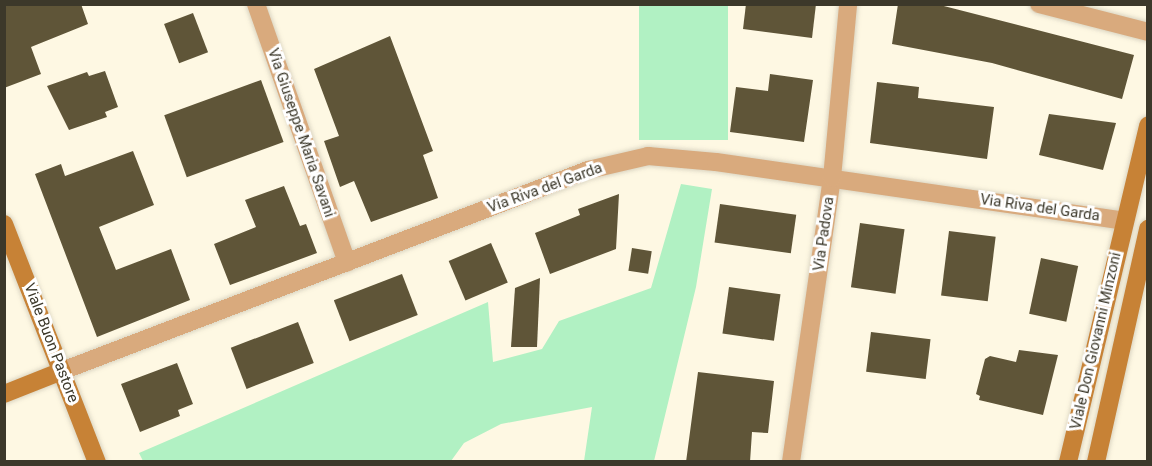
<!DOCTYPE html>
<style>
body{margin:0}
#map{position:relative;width:1152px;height:466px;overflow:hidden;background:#fef8e3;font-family:Roboto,sans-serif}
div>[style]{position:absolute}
.green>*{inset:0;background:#b1f1c3;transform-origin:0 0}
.building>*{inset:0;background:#5f5538;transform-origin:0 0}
.roads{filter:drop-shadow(0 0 2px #dbd5c2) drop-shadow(0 0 2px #dbd5c2)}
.street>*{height:18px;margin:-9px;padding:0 9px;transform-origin:9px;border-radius:9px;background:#d9aa7d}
.secondary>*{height:18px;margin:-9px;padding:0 9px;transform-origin:9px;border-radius:9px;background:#c78236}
span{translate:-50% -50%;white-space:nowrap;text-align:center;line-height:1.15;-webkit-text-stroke:6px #fff;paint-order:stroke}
.street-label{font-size:15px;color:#3c382a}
.frame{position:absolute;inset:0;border:6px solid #3c382a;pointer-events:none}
</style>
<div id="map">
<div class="green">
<div style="left:639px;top:5px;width:89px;height:135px"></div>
<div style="clip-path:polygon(681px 184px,712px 189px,696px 287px,654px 461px,584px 461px,592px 407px,501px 424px,464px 443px,451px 461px,143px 461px,139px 453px,488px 302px,493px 362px,542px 349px,559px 321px,651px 288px)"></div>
</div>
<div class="building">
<div style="clip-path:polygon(4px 4px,81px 4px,88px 24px,31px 47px,41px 74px,4px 88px)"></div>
<div style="clip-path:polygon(746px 4px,816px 4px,812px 38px,743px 29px)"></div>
<div style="clip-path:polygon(898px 4px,936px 4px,1134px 55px,1122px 99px,992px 63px,892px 44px)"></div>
<div style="left:193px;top:13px;width:42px;height:31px;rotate:69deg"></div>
<div style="clip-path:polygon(390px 36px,433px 151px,423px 155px,438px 198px,371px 222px,354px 181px,340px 187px,324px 141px,339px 136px,314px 69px)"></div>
<div style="clip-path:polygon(105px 71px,118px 107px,105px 112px,107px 117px,69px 130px,47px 86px,87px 72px,89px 76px)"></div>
<div style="clip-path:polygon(770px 74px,813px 80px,804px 142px,730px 132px,736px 87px,768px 91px)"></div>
<div style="left:261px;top:80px;width:66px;height:103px;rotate:70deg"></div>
<div style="clip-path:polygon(877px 82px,919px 87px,918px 98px,994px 107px,987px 159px,870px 143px)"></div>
<div style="clip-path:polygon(1049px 114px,1116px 123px,1103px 170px,1039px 155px)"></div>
<div style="clip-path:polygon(133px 151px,154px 205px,99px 227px,116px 270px,171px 249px,190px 300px,97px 337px,35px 174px,61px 164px,65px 176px)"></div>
<div style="clip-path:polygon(284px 186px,300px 226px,306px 224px,317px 253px,230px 285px,214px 244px,256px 227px,245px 200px)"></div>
<div style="clip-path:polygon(619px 194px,616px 249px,550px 274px,535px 233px,580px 215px,578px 209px)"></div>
<div style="left:720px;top:204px;width:77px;height:39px;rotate:8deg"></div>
<div style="left:860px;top:223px;width:45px;height:65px;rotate:8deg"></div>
<div style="left:949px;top:231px;width:47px;height:65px;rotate:7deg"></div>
<div style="left:491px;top:243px;width:43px;height:46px;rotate:67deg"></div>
<div style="left:632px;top:248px;width:20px;height:23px;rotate:9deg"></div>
<div style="left:1041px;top:258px;width:38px;height:57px;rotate:12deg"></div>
<div style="left:402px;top:274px;width:44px;height:73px;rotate:69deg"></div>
<div style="clip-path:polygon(540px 278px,537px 347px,511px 347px,515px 288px)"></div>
<div style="left:729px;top:287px;width:52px;height:47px;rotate:8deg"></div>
<div style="left:298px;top:322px;width:44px;height:72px;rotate:69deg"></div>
<div style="left:871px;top:332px;width:60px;height:40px;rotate:7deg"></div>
<div style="clip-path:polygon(1019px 350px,1058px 355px,1043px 415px,979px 400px,980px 396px,976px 394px,985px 359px,990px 356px,1016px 362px)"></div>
<div style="clip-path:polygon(177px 363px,193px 404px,178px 410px,180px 416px,140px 432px,121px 384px)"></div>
<div style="clip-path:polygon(698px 372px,774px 381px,768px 433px,752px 432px,750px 462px,686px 462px)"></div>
</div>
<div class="roads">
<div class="street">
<div style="left:256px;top:4px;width:274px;rotate:70.6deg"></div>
<div style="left:1039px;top:4px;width:113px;rotate:14.4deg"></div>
<div style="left:62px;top:371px;width:563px;rotate:-20.91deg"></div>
<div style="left:588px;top:170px;width:62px;rotate:-13.1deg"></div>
<div style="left:648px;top:156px;width:68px;rotate:5deg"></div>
<div style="left:716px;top:162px;width:412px;rotate:8.2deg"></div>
<div style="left:791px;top:462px;width:287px;rotate:-81.8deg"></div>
<div style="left:832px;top:178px;width:175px;rotate:-84.7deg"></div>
</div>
<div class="secondary">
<div style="left:4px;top:224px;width:256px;rotate:68.7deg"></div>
<div style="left:4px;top:394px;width:62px;rotate:-21.6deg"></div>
<div style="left:1068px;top:462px;width:346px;rotate:-76.6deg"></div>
<div style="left:1096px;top:462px;width:239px;rotate:-77.4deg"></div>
</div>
</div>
<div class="street-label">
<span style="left:301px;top:133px;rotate:71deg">Via Giuseppe Maria Savani</span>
<span style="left:545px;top:188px;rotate:-20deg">Via Riva del Garda</span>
<span style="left:1040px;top:208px;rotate:8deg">Via Riva del Garda</span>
<span style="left:824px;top:234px;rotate:-82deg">Via Padova</span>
<span style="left:1096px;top:341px;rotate:-77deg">Viale Don Giovanni Minzoni</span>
<span style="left:51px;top:343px;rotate:69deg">Viale Buon Pastore</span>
</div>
<div class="frame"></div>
</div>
